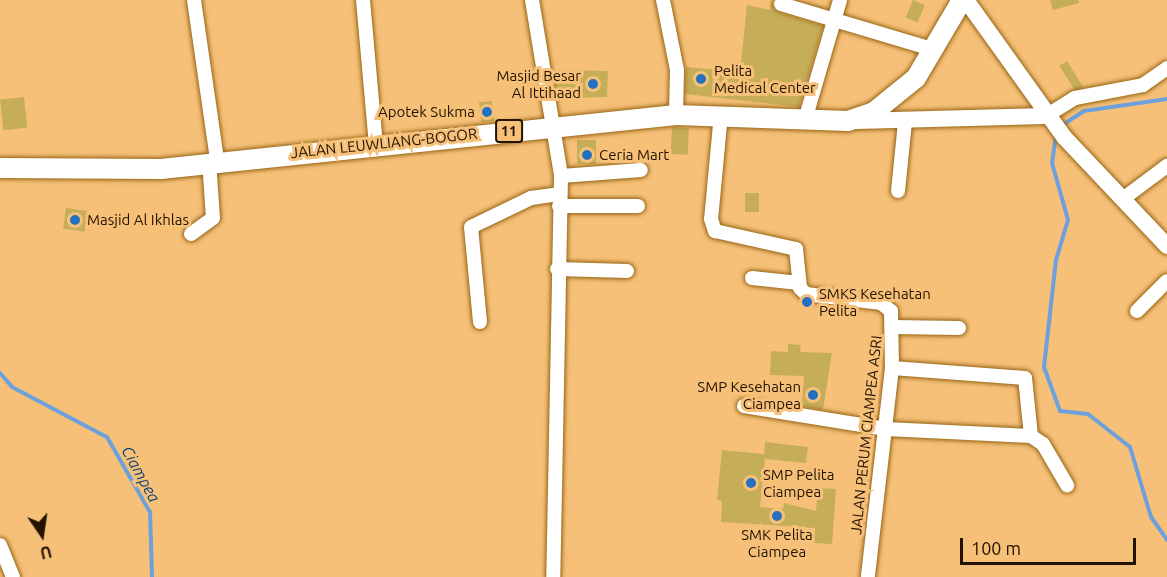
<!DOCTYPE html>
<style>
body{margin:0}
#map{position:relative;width:1167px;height:577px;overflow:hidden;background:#f6c078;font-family:Ubuntu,sans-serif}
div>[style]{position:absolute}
.stream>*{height:4px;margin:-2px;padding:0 2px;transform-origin:2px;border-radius:2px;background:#6da0dc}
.building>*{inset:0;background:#c6ad58;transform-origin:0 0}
.roads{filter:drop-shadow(0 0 2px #966515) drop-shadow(0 0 2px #966515)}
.minor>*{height:14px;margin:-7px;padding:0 7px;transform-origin:7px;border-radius:7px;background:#fff}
.major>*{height:16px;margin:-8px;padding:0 8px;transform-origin:8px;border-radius:8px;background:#fff}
.highway>*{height:20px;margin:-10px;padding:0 10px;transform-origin:10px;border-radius:10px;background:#fff}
.dots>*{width:16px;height:16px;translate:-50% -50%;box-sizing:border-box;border:3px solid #f6c078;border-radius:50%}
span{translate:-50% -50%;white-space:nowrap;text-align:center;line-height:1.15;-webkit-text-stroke:6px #f6c078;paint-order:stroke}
.shield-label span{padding:2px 4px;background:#f6c078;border:2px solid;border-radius:4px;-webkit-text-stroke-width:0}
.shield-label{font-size:14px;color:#231300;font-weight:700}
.poi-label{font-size:15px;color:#231300}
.left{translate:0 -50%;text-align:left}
.right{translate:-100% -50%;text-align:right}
.street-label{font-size:15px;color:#231300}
.water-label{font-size:16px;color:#0b4379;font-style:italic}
.north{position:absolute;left:12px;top:505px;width:60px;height:60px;-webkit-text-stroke:4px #f6c078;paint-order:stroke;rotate:167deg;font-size:16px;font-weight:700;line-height:24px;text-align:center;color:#231300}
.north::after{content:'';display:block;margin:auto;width:21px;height:27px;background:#231300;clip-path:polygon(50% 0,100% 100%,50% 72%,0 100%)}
.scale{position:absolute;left:960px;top:538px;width:176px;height:27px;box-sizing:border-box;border:3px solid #231300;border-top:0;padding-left:8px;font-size:18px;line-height:21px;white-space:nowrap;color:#231300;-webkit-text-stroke:4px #f6c078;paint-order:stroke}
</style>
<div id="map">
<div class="stream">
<div style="left:1061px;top:126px;width:27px;rotate:-33deg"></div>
<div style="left:1084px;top:111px;width:84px;rotate:-8.2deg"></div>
<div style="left:1056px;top:135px;width:28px;rotate:98deg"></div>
<div style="left:1052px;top:163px;width:59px;rotate:74.3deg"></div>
<div style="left:1068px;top:220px;width:42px;rotate:106.7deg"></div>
<div style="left:1056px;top:260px;width:108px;rotate:96.4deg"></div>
<div style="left:1044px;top:367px;width:47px;rotate:70deg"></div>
<div style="left:1060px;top:411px;width:28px;rotate:6deg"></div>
<div style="left:1088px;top:414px;width:53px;rotate:38.2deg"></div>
<div style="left:1130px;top:447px;width:73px;rotate:73.3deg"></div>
<div style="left:1151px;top:517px;width:28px;rotate:55deg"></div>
<div style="left:0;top:373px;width:18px;rotate:49deg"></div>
<div style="left:12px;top:387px;width:107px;rotate:27.8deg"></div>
<div style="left:107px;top:437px;width:86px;rotate:60.2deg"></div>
<div style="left:150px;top:512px;width:65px;rotate:88.2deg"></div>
</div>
<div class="building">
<div style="clip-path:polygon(771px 0,778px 12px,823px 26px,799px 107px,685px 94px,686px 67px,740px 72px,747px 5px,770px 10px)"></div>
<div style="left:913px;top:0;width:13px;height:19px;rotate:23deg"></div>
<div style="clip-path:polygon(1050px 0,1078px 0,1079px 3px,1053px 10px)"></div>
<div style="left:1067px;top:61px;width:31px;height:9px;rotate:58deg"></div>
<div style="clip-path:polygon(553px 70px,608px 71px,607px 97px,557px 98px)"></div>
<div style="left:24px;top:97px;width:31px;height:24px;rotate:84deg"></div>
<div style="left:492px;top:101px;width:20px;height:13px;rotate:84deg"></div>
<div style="left:672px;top:127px;width:17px;height:27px;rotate:3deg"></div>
<div style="left:596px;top:140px;width:24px;height:19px;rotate:90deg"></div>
<div style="left:745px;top:193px;width:14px;height:19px"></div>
<div style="left:66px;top:208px;width:22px;height:21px;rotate:8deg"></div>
<div style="clip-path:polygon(788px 344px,801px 345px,800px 352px,832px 353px,823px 410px,802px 406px,804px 376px,770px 375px,771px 351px,788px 352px)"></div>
<div style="clip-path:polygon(765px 442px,808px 447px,806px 463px,765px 459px,760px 507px,783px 509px,784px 503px,816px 511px,818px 488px,836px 489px,832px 544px,814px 543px,815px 528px,721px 522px,722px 501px,717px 500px,722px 450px,764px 454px)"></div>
</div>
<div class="roads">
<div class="minor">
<div style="left:194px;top:0;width:162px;rotate:81.8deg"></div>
<div style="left:363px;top:0;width:146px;rotate:84.9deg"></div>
<div style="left:532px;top:0;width:178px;rotate:80.6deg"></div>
<div style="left:561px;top:176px;width:401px;rotate:91.1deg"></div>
<div style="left:663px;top:0;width:71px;rotate:78.7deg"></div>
<div style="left:677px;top:70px;width:45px;rotate:91.3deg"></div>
<div style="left:781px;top:4px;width:161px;rotate:16.6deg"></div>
<div style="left:721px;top:114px;width:105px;rotate:95.4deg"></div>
<div style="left:711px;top:219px;width:13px;rotate:72deg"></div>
<div style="left:715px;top:231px;width:83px;rotate:12.5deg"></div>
<div style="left:796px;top:249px;width:39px;rotate:84deg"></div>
<div style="left:800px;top:288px;width:8px;rotate:45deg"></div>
<div style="left:806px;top:294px;width:76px;rotate:6.8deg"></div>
<div style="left:881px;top:303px;width:13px;rotate:39deg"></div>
<div style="left:891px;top:311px;width:57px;rotate:89deg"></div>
<div style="left:892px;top:368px;width:210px;rotate:96.6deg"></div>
<div style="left:1046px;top:116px;width:34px;rotate:-32deg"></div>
<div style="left:1075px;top:98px;width:69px;rotate:-10.8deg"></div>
<div style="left:1143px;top:85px;width:29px;rotate:-35deg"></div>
<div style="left:805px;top:120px;width:125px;rotate:-73.7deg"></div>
<div style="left:561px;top:176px;width:80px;rotate:-4.3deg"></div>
<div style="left:898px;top:191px;width:69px;rotate:-84.2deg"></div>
<div style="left:1124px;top:198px;width:54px;rotate:-36.7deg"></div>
<div style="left:559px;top:206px;width:79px"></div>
<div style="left:191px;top:234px;width:27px;rotate:-36deg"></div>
<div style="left:213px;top:218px;width:57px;rotate:-94deg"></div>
<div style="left:557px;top:269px;width:70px;rotate:1.6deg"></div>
<div style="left:752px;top:278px;width:47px;rotate:6.1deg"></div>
<div style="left:1137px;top:311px;width:42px;rotate:-45deg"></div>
<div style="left:480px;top:322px;width:95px;rotate:-95.4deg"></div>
<div style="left:471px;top:227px;width:67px;rotate:-25.8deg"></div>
<div style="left:531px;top:198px;width:28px;rotate:-8deg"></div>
<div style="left:893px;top:327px;width:66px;rotate:0.9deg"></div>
<div style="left:744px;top:406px;width:144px;rotate:9.2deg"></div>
<div style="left:886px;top:429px;width:145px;rotate:2.8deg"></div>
<div style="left:1031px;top:436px;width:58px;rotate:-95.9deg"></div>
<div style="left:1025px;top:378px;width:133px;rotate:-175.7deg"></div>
<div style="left:1031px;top:436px;width:14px;rotate:34deg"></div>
<div style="left:1043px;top:444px;width:48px;rotate:59.7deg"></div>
<div style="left:0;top:545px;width:35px;rotate:68deg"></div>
</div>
<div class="major">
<div style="left:966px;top:0;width:168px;rotate:54.4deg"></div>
<div style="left:1064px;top:137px;width:150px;rotate:46.6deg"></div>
<div style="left:855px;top:121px;width:191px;rotate:-1.5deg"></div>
</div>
<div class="highway">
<div style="left:0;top:168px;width:161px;rotate:0.4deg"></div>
<div style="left:161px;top:169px;width:518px;rotate:-5.99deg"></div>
<div style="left:676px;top:115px;width:172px;rotate:2deg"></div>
<div style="left:848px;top:121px;width:28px;rotate:-19deg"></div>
<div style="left:874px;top:112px;width:54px;rotate:-39deg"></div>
<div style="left:916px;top:78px;width:91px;rotate:-59.5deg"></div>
</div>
</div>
<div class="dots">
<div style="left:701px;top:79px;background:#2571c1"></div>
<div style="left:593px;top:84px;background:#2571c1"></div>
<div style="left:487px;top:112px;background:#2571c1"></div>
<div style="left:587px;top:155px;background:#2571c1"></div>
<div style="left:75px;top:220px;background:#2571c1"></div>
<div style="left:807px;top:302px;background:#2571c1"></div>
<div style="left:813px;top:395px;background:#2571c1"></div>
<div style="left:751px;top:483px;background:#2571c1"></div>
<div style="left:777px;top:516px;background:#2571c1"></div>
</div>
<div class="shield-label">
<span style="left:509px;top:131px">11</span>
</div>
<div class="poi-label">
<span class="left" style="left:714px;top:79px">Pelita<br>Medical Center</span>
<span class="right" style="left:581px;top:84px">Masjid Besar<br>Al Ittihaad</span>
<span class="right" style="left:475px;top:112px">Apotek Sukma</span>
<span class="left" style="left:599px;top:155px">Ceria Mart</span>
<span class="left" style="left:87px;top:220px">Masjid Al Ikhlas</span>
<span class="left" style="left:819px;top:302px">SMKS Kesehatan<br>Pelita</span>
<span class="right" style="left:801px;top:395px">SMP Kesehatan<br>Ciampea</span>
<span class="left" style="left:763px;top:483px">SMP Pelita<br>Ciampea</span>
<span style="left:777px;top:543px">SMK Pelita<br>Ciampea</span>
</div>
<div class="street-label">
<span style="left:384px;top:143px;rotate:-6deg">JALAN LEUWLIANG-BOGOR</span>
<span style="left:866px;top:435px;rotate:-84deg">JALAN PERUM CIAMPEA ASRI</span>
</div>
<div class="water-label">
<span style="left:141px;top:474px;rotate:61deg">Ciampea</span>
</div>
<div class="north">U</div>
<div class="scale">100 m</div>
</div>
